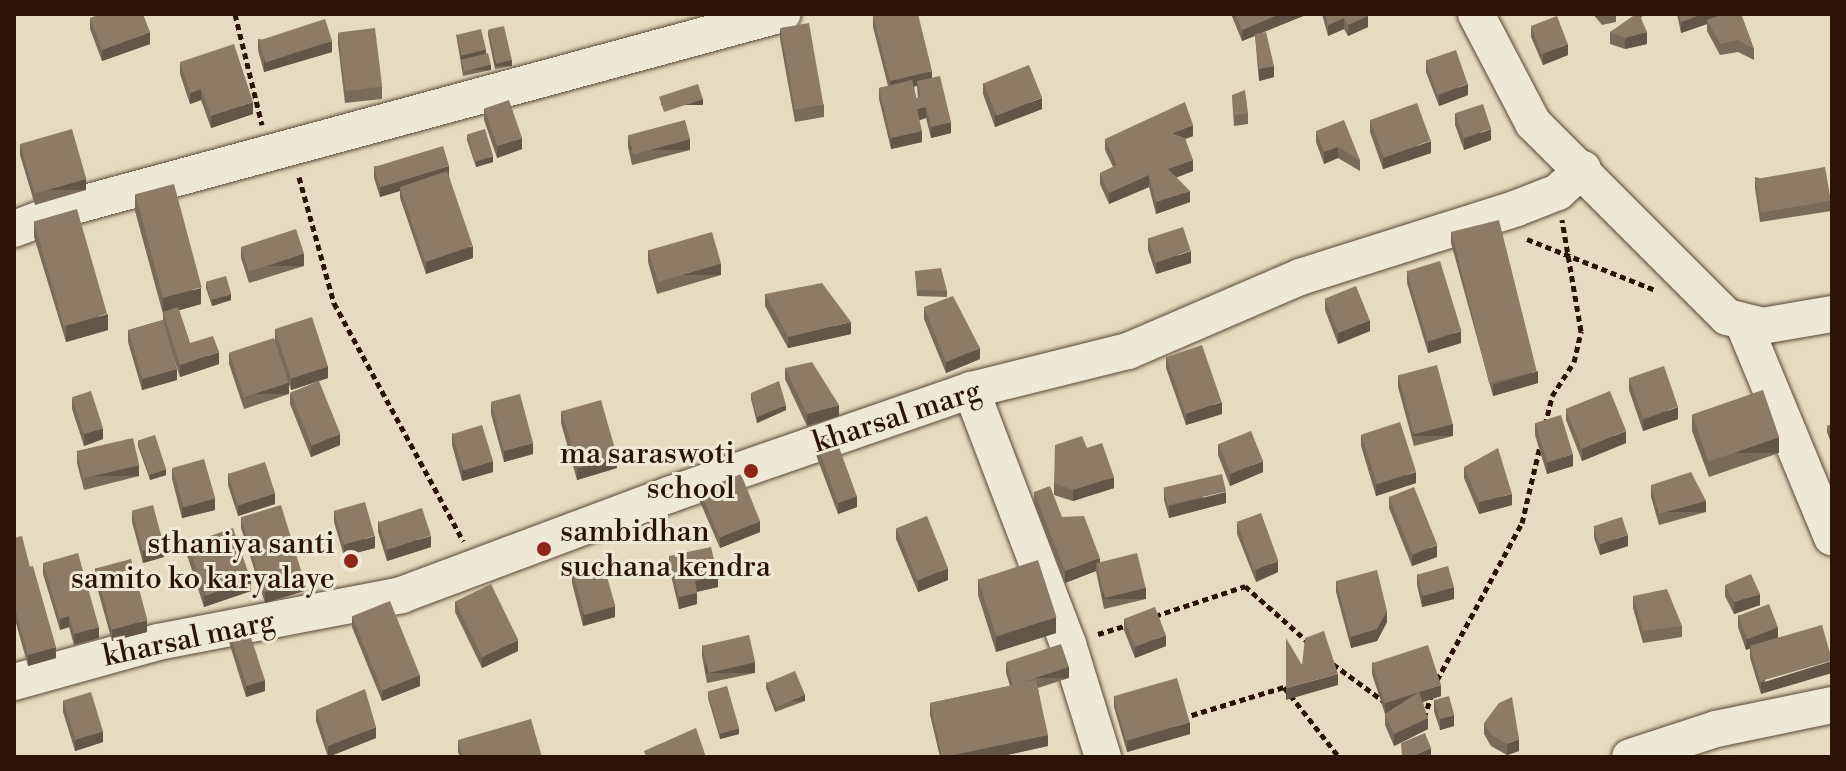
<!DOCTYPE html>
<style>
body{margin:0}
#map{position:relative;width:1846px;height:771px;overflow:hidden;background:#e6dbc0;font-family:"Libre Bodoni",serif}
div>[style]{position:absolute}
.path>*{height:5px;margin-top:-2.5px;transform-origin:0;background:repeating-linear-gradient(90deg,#2c1308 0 6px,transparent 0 10px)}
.roads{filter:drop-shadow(0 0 2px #5a4536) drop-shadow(0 0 2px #5a4536)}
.minor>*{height:36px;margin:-18px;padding:0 18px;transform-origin:18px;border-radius:18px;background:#efe8d6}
.wall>*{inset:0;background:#796a59}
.shaded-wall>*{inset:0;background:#635649;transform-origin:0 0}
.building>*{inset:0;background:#8d7b68;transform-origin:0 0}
.dots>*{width:22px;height:22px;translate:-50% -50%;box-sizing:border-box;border:4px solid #efe8d6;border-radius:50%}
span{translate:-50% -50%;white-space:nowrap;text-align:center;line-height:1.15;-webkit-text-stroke:6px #efe8d6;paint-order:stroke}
.street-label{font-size:30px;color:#2c1308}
.poi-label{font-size:30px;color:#2c1308}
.right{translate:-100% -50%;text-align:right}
.left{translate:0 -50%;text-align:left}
.frame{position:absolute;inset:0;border:16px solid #2c1308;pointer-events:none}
</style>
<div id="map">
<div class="path">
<div style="left:235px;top:14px;width:114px;rotate:76.3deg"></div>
<div style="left:299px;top:177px;width:131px;rotate:74.5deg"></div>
<div style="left:334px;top:303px;width:271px;rotate:61.5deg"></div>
<div style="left:1527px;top:239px;width:138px;rotate:21.7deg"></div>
<div style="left:1545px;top:425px;width:30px;rotate:-76deg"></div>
<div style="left:1552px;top:396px;width:40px;rotate:-57.1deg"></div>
<div style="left:1574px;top:362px;width:32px;rotate:-77deg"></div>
<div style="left:1581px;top:331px;width:113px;rotate:-99.7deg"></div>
<div style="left:1155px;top:616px;width:95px;rotate:-18.4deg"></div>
<div style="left:1245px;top:586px;width:83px;rotate:41.6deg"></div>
<div style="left:1098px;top:634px;width:34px;rotate:-17deg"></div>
<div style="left:1333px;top:664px;width:66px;rotate:36.3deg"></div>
<div style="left:1437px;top:680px;width:179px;rotate:-61.6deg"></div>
<div style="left:1522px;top:523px;width:83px;rotate:-76.8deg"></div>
<div style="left:1182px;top:718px;width:107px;rotate:-16.9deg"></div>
<div style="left:1284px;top:687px;width:89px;rotate:51.8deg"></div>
<div style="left:1424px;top:718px;width:25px;rotate:-72deg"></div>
</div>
<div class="roads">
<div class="minor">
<div style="left:1476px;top:14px;width:123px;rotate:62.4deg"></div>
<div style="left:1533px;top:123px;width:274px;rotate:45deg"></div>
<div style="left:1727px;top:317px;width:36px;rotate:14deg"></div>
<div style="left:1762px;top:326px;width:71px;rotate:-9.7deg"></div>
<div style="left:14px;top:229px;width:64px;rotate:-21deg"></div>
<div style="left:74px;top:206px;width:734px;rotate:-15.17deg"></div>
<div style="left:1744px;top:325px;width:230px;rotate:67.5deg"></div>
<div style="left:971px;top:390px;width:272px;rotate:69.1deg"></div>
<div style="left:1068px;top:644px;width:118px;rotate:72.8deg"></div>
<div style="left:14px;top:682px;width:149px;rotate:-15.5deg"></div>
<div style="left:158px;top:642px;width:248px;rotate:-10.9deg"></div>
<div style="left:401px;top:595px;width:288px;rotate:-20.5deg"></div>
<div style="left:671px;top:494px;width:318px;rotate:-19.1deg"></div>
<div style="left:971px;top:390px;width:162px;rotate:-14deg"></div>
<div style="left:1128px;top:351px;width:187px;rotate:-23.3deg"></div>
<div style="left:1300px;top:277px;width:228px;rotate:-17.6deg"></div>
<div style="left:1517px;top:208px;width:44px;rotate:-21.3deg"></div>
<div style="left:1558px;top:192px;width:34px;rotate:-43deg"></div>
<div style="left:1630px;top:757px;width:90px;rotate:-18deg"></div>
<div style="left:1716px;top:729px;width:118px;rotate:-11.7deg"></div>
</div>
</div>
<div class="wall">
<div style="clip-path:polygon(1231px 14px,1308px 14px,1263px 32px,1274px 77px,1259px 81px,1255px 36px,1242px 41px)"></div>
<div style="clip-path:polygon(1322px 14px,1367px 14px,1368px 27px,1348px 36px,1344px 29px,1328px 36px)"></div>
<div style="clip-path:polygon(1593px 14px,1616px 14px,1616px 22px,1602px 25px)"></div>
<div style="clip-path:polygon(1643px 14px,1641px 18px,1647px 44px,1625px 49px,1610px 44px,1610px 32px)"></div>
<div style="clip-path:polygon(1677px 14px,1741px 14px,1754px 49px,1754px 60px,1738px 52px,1720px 55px,1707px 31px,1707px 24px,1681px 33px)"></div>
<div style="clip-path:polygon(evenodd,873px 16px,932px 78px,951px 133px,931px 138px,926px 118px,919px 120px,922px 142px,891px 149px,879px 99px,879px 88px,888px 86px,873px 27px,873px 16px,914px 86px,917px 86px,918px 98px,916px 98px,914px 86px)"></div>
<div style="clip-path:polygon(90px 18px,150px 44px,102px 61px,90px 29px)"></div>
<div style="clip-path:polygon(1531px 26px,1568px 55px,1543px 65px,1531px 37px)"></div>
<div style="clip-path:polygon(780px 28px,824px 105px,824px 117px,795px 122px,780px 39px)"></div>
<div style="clip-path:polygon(488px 30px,512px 66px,495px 69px,488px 35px)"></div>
<div style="clip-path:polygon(338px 33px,382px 87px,382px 99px,345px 103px,338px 44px)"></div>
<div style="clip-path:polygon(456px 34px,486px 54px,491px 70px,463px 76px)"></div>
<div style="clip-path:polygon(258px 39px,332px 52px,264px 72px,258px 50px)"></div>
<div style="clip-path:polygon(1426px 60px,1468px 95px,1439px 106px,1426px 72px)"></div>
<div style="clip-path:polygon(180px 62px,253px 114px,211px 128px,201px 100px,190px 104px,180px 74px)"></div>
<div style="clip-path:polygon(983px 83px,1042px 109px,995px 127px,983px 94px)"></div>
<div style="clip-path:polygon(1232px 95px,1248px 113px,1248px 124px,1234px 126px)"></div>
<div style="clip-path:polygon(484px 108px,522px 149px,497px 158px,484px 120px)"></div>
<div style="clip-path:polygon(1455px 113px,1491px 140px,1464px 150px,1455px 125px)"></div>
<div style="clip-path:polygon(1370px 120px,1431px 153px,1383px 169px,1370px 132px)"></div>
<div style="clip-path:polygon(1316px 131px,1360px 160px,1360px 171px,1338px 158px,1324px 164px,1316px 142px)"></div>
<div style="clip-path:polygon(467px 135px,493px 162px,476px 167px,467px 140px)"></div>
<div style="clip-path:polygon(628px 136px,690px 150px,632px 165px,628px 147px)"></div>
<div style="clip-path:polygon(1193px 136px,1185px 139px,1193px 171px,1176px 177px,1190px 202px,1156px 214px,1149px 187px,1109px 204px,1100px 184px,1100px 173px,1113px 167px,1105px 150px,1105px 139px)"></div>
<div style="clip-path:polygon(20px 144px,86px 190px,35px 205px,20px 155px)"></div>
<div style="clip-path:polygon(374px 166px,449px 176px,473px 258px,426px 274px,400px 198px,400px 191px,380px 197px,374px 178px)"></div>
<div style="clip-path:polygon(1755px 177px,1831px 200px,1831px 211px,1760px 222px,1755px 188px)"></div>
<div style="clip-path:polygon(135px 194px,201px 304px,179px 310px,190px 343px,219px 364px,180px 377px,173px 356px,177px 380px,142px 390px,128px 342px,128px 330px,163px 320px,163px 314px,135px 211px)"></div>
<div style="clip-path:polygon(34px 221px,108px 330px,66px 342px,34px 237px)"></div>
<div style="clip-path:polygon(1451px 231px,1538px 383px,1493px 396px,1451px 243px)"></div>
<div style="clip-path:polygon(1148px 238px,1191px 263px,1156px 274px,1148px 250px)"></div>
<div style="clip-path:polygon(241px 247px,304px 266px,249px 283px,241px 258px)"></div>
<div style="clip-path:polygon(648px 250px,721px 275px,657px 294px,648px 262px)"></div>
<div style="clip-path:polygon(915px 271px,947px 291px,947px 297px,917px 296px)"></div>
<div style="clip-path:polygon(1407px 272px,1461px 343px,1428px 353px,1407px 283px)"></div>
<div style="clip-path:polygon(206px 283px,231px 300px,212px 306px,206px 288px)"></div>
<div style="clip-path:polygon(765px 294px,851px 334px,788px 348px,765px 306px)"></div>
<div style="clip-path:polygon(1325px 299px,1370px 331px,1338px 344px,1325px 310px)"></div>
<div style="clip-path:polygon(924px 307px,980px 359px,946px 373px,924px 319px)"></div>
<div style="clip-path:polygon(275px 329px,328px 378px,291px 390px,289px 384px,289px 394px,244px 409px,229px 364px,229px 353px,275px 340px)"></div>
<div style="clip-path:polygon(1166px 356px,1222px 414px,1186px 425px,1166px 368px)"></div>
<div style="clip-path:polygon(785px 368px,839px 416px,807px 426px,785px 379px)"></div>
<div style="clip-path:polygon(1398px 375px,1453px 436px,1414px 446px,1398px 387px)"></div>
<div style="clip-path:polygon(1629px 378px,1678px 419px,1643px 431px,1629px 390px)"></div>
<div style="clip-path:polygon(290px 393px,340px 445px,311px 457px,290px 404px)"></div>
<div style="clip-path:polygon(751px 393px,786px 410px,757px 423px,751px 399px)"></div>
<div style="clip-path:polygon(72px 398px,103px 439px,84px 446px,72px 409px)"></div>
<div style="clip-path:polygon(491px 403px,533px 454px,504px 462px,491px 414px)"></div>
<div style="clip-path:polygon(1566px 409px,1626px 443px,1582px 461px,1566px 420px)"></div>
<div style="clip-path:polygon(561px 411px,617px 468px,577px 480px,561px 423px)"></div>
<div style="clip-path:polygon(1692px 415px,1779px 453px,1709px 477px,1692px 431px)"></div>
<div style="clip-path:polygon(1535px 423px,1573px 466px,1547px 474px,1535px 435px)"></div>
<div style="clip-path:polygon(1832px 424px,1832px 446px,1827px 432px,1827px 426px)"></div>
<div style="clip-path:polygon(452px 433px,493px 472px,462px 481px,452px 445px)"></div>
<div style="clip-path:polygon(1361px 435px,1416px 483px,1376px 496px,1361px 446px)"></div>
<div style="clip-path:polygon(138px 440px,166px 475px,150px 480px,138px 446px)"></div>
<div style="clip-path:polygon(816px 443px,857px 507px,838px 514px,816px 455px)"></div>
<div style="clip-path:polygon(1218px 444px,1263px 472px,1230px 486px,1218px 455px)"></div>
<div style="clip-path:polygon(1087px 448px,1114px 488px,1073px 501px,1054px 495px,1054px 483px)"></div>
<div style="clip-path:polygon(77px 452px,139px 476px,84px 490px,77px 463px)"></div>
<div style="clip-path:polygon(1464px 467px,1512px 505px,1479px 514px,1464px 478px)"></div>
<div style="clip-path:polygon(172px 468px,215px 510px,182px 518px,172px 479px)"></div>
<div style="clip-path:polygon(228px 473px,275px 504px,238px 516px,228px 485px)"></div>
<div style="clip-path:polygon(1651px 485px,1706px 512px,1659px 525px,1651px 497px)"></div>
<div style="clip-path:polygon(1164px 488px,1226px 503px,1169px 518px,1164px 500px)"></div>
<div style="clip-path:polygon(700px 491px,760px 532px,720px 548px,700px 502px)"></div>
<div style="clip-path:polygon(1034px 492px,1062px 517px,1100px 562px,1146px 599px,1104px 609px,1096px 571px,1065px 583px,1034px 503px)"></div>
<div style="clip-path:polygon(1389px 496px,1437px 557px,1412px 566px,1389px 508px)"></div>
<div style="clip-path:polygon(334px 510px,375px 548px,344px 556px,334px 522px)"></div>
<div style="clip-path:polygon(132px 511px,164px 557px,143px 563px,132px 522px)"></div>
<div style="clip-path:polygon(241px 517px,304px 591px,265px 603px,241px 528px)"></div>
<div style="clip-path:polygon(378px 521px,431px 547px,387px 561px,378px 532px)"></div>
<div style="clip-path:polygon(1237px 523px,1278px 572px,1256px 582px,1237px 534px)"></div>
<div style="clip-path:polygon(1594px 527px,1628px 546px,1600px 555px,1594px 538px)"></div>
<div style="clip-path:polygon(896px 528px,948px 580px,918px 592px,896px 539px)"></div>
<div style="clip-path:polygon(14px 538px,56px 658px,28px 666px,14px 616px)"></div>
<div style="clip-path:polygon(187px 543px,251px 591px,204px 607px,187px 555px)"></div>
<div style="clip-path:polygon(669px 556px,718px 587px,697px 592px,697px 604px,679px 609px,669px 567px)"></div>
<div style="clip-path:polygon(43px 563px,99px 638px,74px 645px,69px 627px,60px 630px,43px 574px)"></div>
<div style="clip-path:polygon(95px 568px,147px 632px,112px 641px,95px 580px)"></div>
<div style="clip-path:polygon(572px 571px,615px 617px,583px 626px,572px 583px)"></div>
<div style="clip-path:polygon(1417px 574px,1454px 599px,1422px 607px,1417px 585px)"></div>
<div style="clip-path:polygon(978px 579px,1056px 633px,996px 652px,978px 595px)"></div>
<div style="clip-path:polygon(1336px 581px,1387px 622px,1377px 641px,1351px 648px,1336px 592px)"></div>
<div style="clip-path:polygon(1725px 585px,1760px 605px,1734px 614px,1725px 596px)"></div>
<div style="clip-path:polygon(1633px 596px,1682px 626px,1682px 637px,1643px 643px,1633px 608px)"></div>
<div style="clip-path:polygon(455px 601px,518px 651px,482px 668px,455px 612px)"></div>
<div style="clip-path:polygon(1738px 615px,1778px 638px,1761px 694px,1750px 658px,1750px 648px,1746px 650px,1738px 627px)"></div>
<div style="clip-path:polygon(352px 616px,420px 686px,382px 701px,352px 627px)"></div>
<div style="clip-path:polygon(1124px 619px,1166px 646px,1135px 658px,1124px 630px)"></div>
<div style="clip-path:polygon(229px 631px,265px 691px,246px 697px,229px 642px)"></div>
<div style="clip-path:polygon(702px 645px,755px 673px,707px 683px,702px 656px)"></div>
<div style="clip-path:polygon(1006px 662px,1069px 678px,1038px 688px,1048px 746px,998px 757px,940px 757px,930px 715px,930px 703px,1010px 686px,1006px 673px)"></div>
<div style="clip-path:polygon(1372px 662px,1441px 696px,1423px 702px,1428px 729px,1394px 746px,1385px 725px,1385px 714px,1372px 674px)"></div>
<div style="clip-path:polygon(766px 682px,805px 701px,775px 712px,766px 688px)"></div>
<div style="clip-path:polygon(708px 692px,739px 734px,720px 739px,708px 698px)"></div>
<div style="clip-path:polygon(1114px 696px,1190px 734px,1127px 752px,1114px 707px)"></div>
<div style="clip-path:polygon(1434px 699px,1454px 726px,1440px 730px,1434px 711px)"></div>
<div style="clip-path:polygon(63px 700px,103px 742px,75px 751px,63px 712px)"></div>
<div style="clip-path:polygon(316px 710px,376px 738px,328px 757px,316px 721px)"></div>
<div style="clip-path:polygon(1484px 723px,1519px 751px,1507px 755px,1491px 746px,1484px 734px)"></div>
<div style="clip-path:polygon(458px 740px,542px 757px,460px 757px,458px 752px)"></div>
</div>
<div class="shaded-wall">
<div style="clip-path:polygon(1280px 14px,1308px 14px,1242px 41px,1242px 30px)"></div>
<div style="clip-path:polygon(1703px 14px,1726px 14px,1707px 20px,1707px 24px,1681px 33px,1681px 22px)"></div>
<div style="clip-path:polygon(1368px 16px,1368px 27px,1348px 36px,1348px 25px)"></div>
<div style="clip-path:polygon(1344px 18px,1344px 29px,1328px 36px,1328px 25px)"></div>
<div style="clip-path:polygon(150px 32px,150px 44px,102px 61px,102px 50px)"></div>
<div style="clip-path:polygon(1647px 32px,1647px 44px,1625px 49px,1625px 38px)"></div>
<div style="clip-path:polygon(332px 41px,332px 52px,264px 72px,264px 60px)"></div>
<div style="clip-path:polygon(1568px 44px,1568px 55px,1543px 65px,1543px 54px)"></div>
<div style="clip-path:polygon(486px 49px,486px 55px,461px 60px,461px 55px)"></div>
<div style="left:512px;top:60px;width:6px;height:17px;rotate:90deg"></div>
<div style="left:491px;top:65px;width:5px;height:29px;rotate:90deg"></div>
<div style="clip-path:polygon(1274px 66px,1274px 77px,1259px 81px,1259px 69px)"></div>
<div style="clip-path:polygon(932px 71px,932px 82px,917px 81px,917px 86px,890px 93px,890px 81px)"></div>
<div style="clip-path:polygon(1468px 84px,1468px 95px,1439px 106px,1439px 95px)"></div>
<div style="clip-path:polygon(201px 89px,201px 100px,190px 104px,190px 93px)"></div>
<div style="clip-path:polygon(1042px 98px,1042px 109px,995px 127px,995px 115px)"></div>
<div style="left:703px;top:99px;width:6px;height:42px;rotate:90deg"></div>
<div style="clip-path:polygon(253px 102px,253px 114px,211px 128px,211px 116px)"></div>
<div style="clip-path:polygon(926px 107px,926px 118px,917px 121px,917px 109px)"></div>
<div style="clip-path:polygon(951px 122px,951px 133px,931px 138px,931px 127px)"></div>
<div style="clip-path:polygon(1193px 125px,1193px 136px,1172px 144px,1172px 133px)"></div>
<div style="clip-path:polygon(1491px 129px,1491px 140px,1464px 150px,1464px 139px)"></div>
<div style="clip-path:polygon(922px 131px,922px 142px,891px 149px,891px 138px)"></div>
<div style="clip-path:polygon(522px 138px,522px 149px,497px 158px,497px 146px)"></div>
<div style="left:690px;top:139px;width:11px;height:60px;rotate:90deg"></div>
<div style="clip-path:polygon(1431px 141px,1431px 153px,1383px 169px,1383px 158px)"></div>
<div style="clip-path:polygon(1338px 147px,1338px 158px,1324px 164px,1324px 152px)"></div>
<div style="clip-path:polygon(493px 156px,493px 162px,476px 167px,476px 162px)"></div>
<div style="clip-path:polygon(1193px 160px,1193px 171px,1168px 181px,1168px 169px)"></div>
<div style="clip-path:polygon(449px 166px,449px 177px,400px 187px,400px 191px,380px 197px,380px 185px)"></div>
<div style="clip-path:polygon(1149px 175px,1149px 187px,1109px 204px,1109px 193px)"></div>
<div style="left:86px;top:179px;width:11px;height:53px;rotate:90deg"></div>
<div style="clip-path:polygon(1190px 191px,1190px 202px,1156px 214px,1156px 202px)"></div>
<div style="clip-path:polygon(473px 246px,473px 258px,426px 274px,426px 262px)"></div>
<div style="clip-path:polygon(1191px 251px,1191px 263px,1156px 274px,1156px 263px)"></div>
<div style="left:304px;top:254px;width:12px;height:58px;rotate:90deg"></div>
<div style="left:721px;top:264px;width:11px;height:67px;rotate:90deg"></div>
<div style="clip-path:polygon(201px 288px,201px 304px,163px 315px,163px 298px)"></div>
<div style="clip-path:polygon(231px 294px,231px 300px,212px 306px,212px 300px)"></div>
<div style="clip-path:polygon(108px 314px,108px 330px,66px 342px,66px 326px)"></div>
<div style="clip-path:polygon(1370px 320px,1370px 331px,1338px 344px,1338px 333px)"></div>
<div style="clip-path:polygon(851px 322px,851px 334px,788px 348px,788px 337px)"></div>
<div style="clip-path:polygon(1461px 331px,1461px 343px,1428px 353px,1428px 342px)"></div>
<div style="clip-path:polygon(980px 348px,980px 359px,946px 373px,946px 362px)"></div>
<div style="clip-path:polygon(219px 352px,219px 364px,180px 377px,180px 365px)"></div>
<div style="clip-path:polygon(328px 366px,328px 378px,291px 390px,291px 379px)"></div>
<div style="clip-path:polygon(177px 369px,177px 380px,142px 390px,142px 379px)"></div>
<div style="clip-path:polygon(1538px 371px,1538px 383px,1493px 396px,1493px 385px)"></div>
<div style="left:289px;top:383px;width:11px;height:47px;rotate:90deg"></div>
<div style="clip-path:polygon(1222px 402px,1222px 414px,1186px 425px,1186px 414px)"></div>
<div style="clip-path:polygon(786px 405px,786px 410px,757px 423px,757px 417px)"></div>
<div style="clip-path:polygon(839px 405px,839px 416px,807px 426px,807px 414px)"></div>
<div style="clip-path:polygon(1678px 407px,1678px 419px,1643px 431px,1643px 420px)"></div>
<div style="left:1453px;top:424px;width:12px;height:40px;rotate:90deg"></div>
<div style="clip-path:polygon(103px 428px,103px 439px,84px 446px,84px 434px)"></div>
<div style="clip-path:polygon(1626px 431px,1626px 443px,1582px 461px,1582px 449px)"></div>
<div style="clip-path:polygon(340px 434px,340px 445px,311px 457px,311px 446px)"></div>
<div style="left:1779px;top:437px;width:16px;height:74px;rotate:90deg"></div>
<div style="clip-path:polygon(533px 443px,533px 454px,504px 462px,504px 451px)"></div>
<div style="clip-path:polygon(1573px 454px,1573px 466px,1547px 474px,1547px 463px)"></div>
<div style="clip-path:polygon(617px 457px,617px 468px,577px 480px,577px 468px)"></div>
<div style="clip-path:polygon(493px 461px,493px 472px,462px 481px,462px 469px)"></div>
<div style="clip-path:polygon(1263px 461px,1263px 472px,1230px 486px,1230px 474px)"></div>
<div style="left:139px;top:465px;width:11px;height:57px;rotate:90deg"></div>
<div style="clip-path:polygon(166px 469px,166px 475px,150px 480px,150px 475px)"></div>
<div style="clip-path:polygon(1416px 472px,1416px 483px,1376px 496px,1376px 484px)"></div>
<div style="clip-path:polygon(1114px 477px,1114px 488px,1073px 501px,1073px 490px)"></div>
<div style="clip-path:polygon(1226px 492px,1226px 503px,1169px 518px,1169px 506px)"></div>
<div style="clip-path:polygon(275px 493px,275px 504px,238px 516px,238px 505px)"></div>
<div style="clip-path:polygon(1512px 494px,1512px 505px,1479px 514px,1479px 502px)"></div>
<div style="clip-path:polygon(857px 496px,857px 507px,838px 514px,838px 503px)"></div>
<div style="clip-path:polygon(215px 498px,215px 510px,182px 518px,182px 507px)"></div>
<div style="left:1706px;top:501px;width:11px;height:49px;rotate:90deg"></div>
<div style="clip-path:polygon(760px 521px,760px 532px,720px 548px,720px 537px)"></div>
<div style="clip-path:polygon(1628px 535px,1628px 546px,1600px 555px,1600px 544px)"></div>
<div style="clip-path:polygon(375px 536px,375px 548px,344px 556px,344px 545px)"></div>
<div style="clip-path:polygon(431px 536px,431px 547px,387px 561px,387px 549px)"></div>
<div style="clip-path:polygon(164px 545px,164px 557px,143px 563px,143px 551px)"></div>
<div style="clip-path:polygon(1437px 545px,1437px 557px,1412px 566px,1412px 555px)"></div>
<div style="clip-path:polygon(1100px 558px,1100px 570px,1096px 563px,1096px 571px,1065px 583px,1065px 571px)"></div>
<div style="clip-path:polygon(1278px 561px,1278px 572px,1256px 582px,1256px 570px)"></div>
<div style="clip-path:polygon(948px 568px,948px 580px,918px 592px,918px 581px)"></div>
<div style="clip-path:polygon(718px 576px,718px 587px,695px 592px,695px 581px)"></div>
<div style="clip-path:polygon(251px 580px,251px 591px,204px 607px,204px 595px)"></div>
<div style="clip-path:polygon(304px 580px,304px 591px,265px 603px,265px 592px)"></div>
<div style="clip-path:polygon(1454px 587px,1454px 599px,1422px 607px,1422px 595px)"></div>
<div style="left:1146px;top:588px;width:11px;height:43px;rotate:90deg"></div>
<div style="clip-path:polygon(697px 593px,697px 604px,679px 609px,679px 597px)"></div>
<div style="clip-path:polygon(1760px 594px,1760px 605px,1734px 614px,1734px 602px)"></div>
<div style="clip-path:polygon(615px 606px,615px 617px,583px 626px,583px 614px)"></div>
<div style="clip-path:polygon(1387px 611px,1387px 622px,1377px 641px,1351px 648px,1351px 637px)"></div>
<div style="clip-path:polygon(69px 616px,69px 627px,60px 630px,60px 619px)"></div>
<div style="clip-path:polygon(1056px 617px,1056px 633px,996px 652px,996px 636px)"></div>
<div style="clip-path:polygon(147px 620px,147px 632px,112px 641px,112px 630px)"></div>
<div style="clip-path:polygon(99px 627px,99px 638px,74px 645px,74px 634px)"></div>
<div style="clip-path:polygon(1778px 627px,1778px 638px,1746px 650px,1746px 639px)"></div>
<div style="clip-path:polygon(1166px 635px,1166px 646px,1135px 658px,1135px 647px)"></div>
<div style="clip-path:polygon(518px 640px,518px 651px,482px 668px,482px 657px)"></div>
<div style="clip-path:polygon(56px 647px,56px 658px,28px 666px,28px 655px)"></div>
<div style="clip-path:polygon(1832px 661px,1832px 673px,1761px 694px,1761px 683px)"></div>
<div style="left:755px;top:662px;width:11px;height:49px;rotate:90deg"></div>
<div style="left:1069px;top:667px;width:11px;height:48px;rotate:90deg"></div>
<div style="clip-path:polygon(1338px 674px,1338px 685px,1286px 700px,1286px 688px)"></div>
<div style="clip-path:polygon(420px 675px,420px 686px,382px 701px,382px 690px)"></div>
<div style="clip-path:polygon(265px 680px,265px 691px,246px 697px,246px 686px)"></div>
<div style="clip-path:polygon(1441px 685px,1441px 696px,1385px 714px,1385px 702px)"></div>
<div style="left:805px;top:695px;width:6px;height:32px;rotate:90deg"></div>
<div style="clip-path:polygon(1454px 715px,1454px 726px,1440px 730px,1440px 719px)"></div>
<div style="clip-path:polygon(1428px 718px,1428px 729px,1394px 746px,1394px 734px)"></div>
<div style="clip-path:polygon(1190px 722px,1190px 734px,1127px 752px,1127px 741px)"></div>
<div style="clip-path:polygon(376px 727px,376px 738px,328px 757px,328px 746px)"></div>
<div style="clip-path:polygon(739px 728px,739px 734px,720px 739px,720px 734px)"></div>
<div style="clip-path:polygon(103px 731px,103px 742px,75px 751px,75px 740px)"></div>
<div style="clip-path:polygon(1048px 735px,1048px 746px,998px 757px,946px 757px)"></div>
<div style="clip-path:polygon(1519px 739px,1519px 751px,1507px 755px,1507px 744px)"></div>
<div style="clip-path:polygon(1431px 748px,1431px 757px,1410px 757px)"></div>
</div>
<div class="building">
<div style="clip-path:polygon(101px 14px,143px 14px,150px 32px,102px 50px,90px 18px)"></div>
<div style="clip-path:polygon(880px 14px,918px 14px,932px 71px,890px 81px,873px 16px)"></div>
<div style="clip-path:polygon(1235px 14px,1280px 14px,1242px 30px)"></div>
<div style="clip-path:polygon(1325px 14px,1367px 14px,1368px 16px,1348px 25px,1344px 18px,1328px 25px)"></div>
<div style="clip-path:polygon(1636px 14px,1639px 14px,1647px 32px,1625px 38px,1610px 32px)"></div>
<div style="clip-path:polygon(1679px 14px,1703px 14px,1681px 22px)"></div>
<div style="clip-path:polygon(1724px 14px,1741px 14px,1754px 49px,1738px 40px,1720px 44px,1707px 20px)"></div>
<div style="left:1557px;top:16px;width:30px;height:28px;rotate:69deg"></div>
<div style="left:325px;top:19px;width:23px;height:70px;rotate:72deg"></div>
<div style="left:809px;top:23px;width:83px;height:29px;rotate:80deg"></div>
<div style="left:504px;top:26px;width:35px;height:16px;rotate:77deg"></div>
<div style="left:375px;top:28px;width:59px;height:37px;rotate:83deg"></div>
<div style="left:481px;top:29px;width:21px;height:25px;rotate:76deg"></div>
<div style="clip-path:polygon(1266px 32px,1274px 66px,1259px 69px,1255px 34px)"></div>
<div style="clip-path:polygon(234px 44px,253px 102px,211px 116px,201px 89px,190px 93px,180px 62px)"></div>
<div style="left:1456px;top:50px;width:36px;height:32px;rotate:71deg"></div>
<div style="left:488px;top:53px;width:12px;height:28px;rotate:76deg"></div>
<div style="left:1029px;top:65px;width:35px;height:49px;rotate:68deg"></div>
<div style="clip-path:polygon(940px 76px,951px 122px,931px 127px,926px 107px,917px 109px,922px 131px,891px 138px,879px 88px,912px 80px,916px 98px,921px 97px,917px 81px)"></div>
<div style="left:698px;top:84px;width:16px;height:41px;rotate:72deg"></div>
<div style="clip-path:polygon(1245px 90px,1248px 113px,1234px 115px,1232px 95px)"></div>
<div style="left:509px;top:100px;width:40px;height:26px;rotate:71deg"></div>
<div style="clip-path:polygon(1185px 102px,1193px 125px,1172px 133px,1185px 138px,1193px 160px,1168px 169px,1190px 191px,1156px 202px,1149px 175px,1109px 193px,1100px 173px,1117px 165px,1105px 139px)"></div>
<div style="left:1417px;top:103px;width:40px;height:50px;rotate:70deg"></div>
<div style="left:1483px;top:104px;width:26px;height:29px;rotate:72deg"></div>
<div style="left:685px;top:120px;width:20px;height:59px;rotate:75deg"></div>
<div style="clip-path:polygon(1344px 120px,1360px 160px,1338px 147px,1324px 152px,1316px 131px)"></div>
<div style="left:72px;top:129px;width:52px;height:54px;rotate:74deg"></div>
<div style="left:485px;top:129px;width:28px;height:19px;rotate:73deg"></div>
<div style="left:443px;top:146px;width:21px;height:72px;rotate:73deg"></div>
<div style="left:1825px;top:167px;width:34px;height:71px;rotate:80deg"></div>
<div style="left:447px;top:171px;width:79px;height:50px;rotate:71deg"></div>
<div style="left:174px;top:184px;width:107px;height:40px;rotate:75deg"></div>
<div style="left:77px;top:209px;width:109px;height:45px;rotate:74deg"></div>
<div style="left:1499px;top:220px;width:156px;height:49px;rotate:76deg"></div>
<div style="left:1183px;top:227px;width:25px;height:37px;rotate:72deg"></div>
<div style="left:296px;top:229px;width:26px;height:58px;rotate:72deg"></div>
<div style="left:712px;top:232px;width:33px;height:66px;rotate:74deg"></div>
<div style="left:1440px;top:261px;width:73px;height:35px;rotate:73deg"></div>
<div style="clip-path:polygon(941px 268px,947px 291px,917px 290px,915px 271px)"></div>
<div style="left:226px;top:276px;width:19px;height:21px;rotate:74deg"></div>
<div style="clip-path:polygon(822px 283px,851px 322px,788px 337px,765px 294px)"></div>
<div style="left:1356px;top:286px;width:37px;height:34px;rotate:68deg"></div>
<div style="clip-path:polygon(953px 296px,980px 348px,946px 362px,924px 307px)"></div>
<div style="clip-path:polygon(178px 307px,190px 343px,213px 336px,219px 352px,180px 365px,163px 312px)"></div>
<div style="left:312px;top:317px;width:52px;height:39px;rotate:72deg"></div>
<div style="left:163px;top:320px;width:51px;height:36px;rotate:74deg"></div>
<div style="left:274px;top:338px;width:47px;height:47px;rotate:72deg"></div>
<div style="left:1202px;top:345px;width:60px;height:38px;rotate:71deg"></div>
<div style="clip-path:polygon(812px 362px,839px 405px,807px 414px,785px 368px)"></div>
<div style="left:1437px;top:365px;width:61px;height:40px;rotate:75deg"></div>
<div style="left:1664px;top:366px;width:43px;height:37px;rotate:71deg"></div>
<div style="left:319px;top:381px;width:57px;height:31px;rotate:68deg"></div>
<div style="clip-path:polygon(779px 381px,786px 405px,757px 417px,751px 393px)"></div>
<div style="left:1763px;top:390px;width:50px;height:75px;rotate:71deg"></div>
<div style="left:91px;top:391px;width:39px;height:20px;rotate:72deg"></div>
<div style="left:1610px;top:391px;width:43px;height:48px;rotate:68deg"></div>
<div style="left:520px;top:394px;width:51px;height:30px;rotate:75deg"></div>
<div style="left:601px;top:400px;width:59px;height:41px;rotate:74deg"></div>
<div style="left:1561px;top:415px;width:41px;height:27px;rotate:73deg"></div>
<div style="left:1400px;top:422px;width:52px;height:41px;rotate:72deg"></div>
<div style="clip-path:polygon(1832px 424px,1832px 440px,1827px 426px)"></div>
<div style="left:482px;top:425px;width:38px;height:31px;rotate:73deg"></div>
<div style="left:1251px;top:431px;width:32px;height:35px;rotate:68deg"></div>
<div style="left:155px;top:435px;width:36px;height:18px;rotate:72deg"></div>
<div style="left:835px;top:436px;width:64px;height:20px;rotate:70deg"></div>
<div style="clip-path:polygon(1082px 436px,1087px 448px,1102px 443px,1114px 477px,1073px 490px,1054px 483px,1055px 445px)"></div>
<div style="left:133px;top:438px;width:28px;height:58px;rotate:77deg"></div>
<div style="clip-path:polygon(1498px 448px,1512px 494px,1479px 502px,1464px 467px)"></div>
<div style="left:204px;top:459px;width:41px;height:33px;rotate:74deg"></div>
<div style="left:265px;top:462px;width:33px;height:39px;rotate:72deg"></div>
<div style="clip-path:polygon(1691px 472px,1706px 501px,1659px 514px,1651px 485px)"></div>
<div style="left:741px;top:474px;width:51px;height:44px;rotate:68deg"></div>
<div style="left:1222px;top:474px;width:18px;height:60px;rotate:77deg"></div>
<div style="clip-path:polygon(1050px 486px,1062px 517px,1084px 516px,1100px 558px,1065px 571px,1034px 492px)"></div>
<div style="left:1414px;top:487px;width:62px;height:27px;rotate:68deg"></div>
<div style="left:365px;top:502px;width:35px;height:32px;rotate:74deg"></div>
<div style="left:153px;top:505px;width:41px;height:22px;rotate:75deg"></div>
<div style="left:281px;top:505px;width:78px;height:42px;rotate:73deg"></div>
<div style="left:422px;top:508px;width:29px;height:46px;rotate:72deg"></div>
<div style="left:1261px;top:513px;width:51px;height:26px;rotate:70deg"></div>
<div style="left:927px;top:516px;width:56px;height:33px;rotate:68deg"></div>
<div style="left:1622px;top:517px;width:19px;height:30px;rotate:72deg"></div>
<div style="left:233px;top:528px;width:55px;height:48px;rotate:71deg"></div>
<div style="clip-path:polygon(22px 536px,30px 567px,14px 571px,14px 538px)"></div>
<div style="clip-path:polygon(711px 547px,718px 576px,695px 581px,697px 593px,679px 597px,669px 556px)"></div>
<div style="clip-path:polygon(78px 553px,99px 627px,74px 634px,69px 616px,60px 619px,43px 563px)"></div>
<div style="left:1137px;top:553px;width:36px;height:42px;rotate:76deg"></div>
<div style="left:131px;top:559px;width:63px;height:37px;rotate:75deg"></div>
<div style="left:1038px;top:560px;width:60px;height:63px;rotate:72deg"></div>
<div style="left:603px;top:563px;width:45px;height:32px;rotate:74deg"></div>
<div style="clip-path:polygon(33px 566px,56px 647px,28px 655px,14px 605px,14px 571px)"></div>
<div style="left:1448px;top:566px;width:22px;height:32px;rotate:74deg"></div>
<div style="clip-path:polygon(1377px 570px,1387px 611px,1377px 629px,1351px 637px,1336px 581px)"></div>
<div style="clip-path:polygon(1751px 574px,1760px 594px,1734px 602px,1725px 585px)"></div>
<div style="left:491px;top:584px;width:62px;height:40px;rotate:64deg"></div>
<div style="clip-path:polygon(1667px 589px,1682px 626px,1643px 631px,1633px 596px)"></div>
<div style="left:390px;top:601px;width:80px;height:41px;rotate:68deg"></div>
<div style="left:1769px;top:604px;width:25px;height:33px;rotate:69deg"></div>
<div style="left:1155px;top:607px;width:30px;height:33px;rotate:69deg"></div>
<div style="left:247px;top:625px;width:58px;height:19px;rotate:72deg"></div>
<div style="left:1822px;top:625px;width:37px;height:75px;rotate:74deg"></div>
<div style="clip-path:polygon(1324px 631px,1338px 674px,1286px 688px,1286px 638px,1302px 665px,1305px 638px)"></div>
<div style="left:749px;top:635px;width:28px;height:48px;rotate:77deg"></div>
<div style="clip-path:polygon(1061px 644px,1069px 667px,1023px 682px,1036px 680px,1048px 735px,942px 757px,930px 703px,1013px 685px,1006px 662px)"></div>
<div style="left:1428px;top:645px;width:42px;height:59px;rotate:72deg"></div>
<div style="left:795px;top:671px;width:26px;height:31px;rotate:67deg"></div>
<div style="left:1177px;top:678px;width:46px;height:66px;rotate:74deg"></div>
<div style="left:727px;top:686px;width:44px;height:20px;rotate:74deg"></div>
<div style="clip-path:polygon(365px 689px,376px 727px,328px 746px,316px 710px)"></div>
<div style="left:91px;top:692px;width:41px;height:29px;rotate:73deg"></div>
<div style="clip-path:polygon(1419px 692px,1428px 718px,1394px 734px,1385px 714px)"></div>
<div style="left:1449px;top:696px;width:20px;height:15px;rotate:75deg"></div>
<div style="clip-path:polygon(1512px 697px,1519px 739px,1507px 744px,1491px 735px,1484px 723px,1499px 703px)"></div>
<div style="clip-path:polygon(531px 719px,542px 757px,463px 757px,458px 740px)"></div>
<div style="clip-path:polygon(696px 728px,706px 757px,646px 757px,644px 751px)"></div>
<div style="clip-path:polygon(1425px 733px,1431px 748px,1410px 757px,1402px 757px,1401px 743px)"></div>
</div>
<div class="dots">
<div style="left:751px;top:471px;background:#8f2418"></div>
<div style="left:544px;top:549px;background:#8f2418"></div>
<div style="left:351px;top:561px;background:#8f2418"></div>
</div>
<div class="street-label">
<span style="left:897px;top:417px;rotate:-18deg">kharsal marg</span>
<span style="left:189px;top:639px;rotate:-12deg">kharsal marg</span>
</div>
<div class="poi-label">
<span class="right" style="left:735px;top:471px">ma saraswoti<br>school</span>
<span class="left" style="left:560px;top:549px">sambidhan<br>suchana kendra</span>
<span class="right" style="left:335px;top:561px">sthaniya santi<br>samito ko karyalaye</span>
</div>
<div class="frame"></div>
</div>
